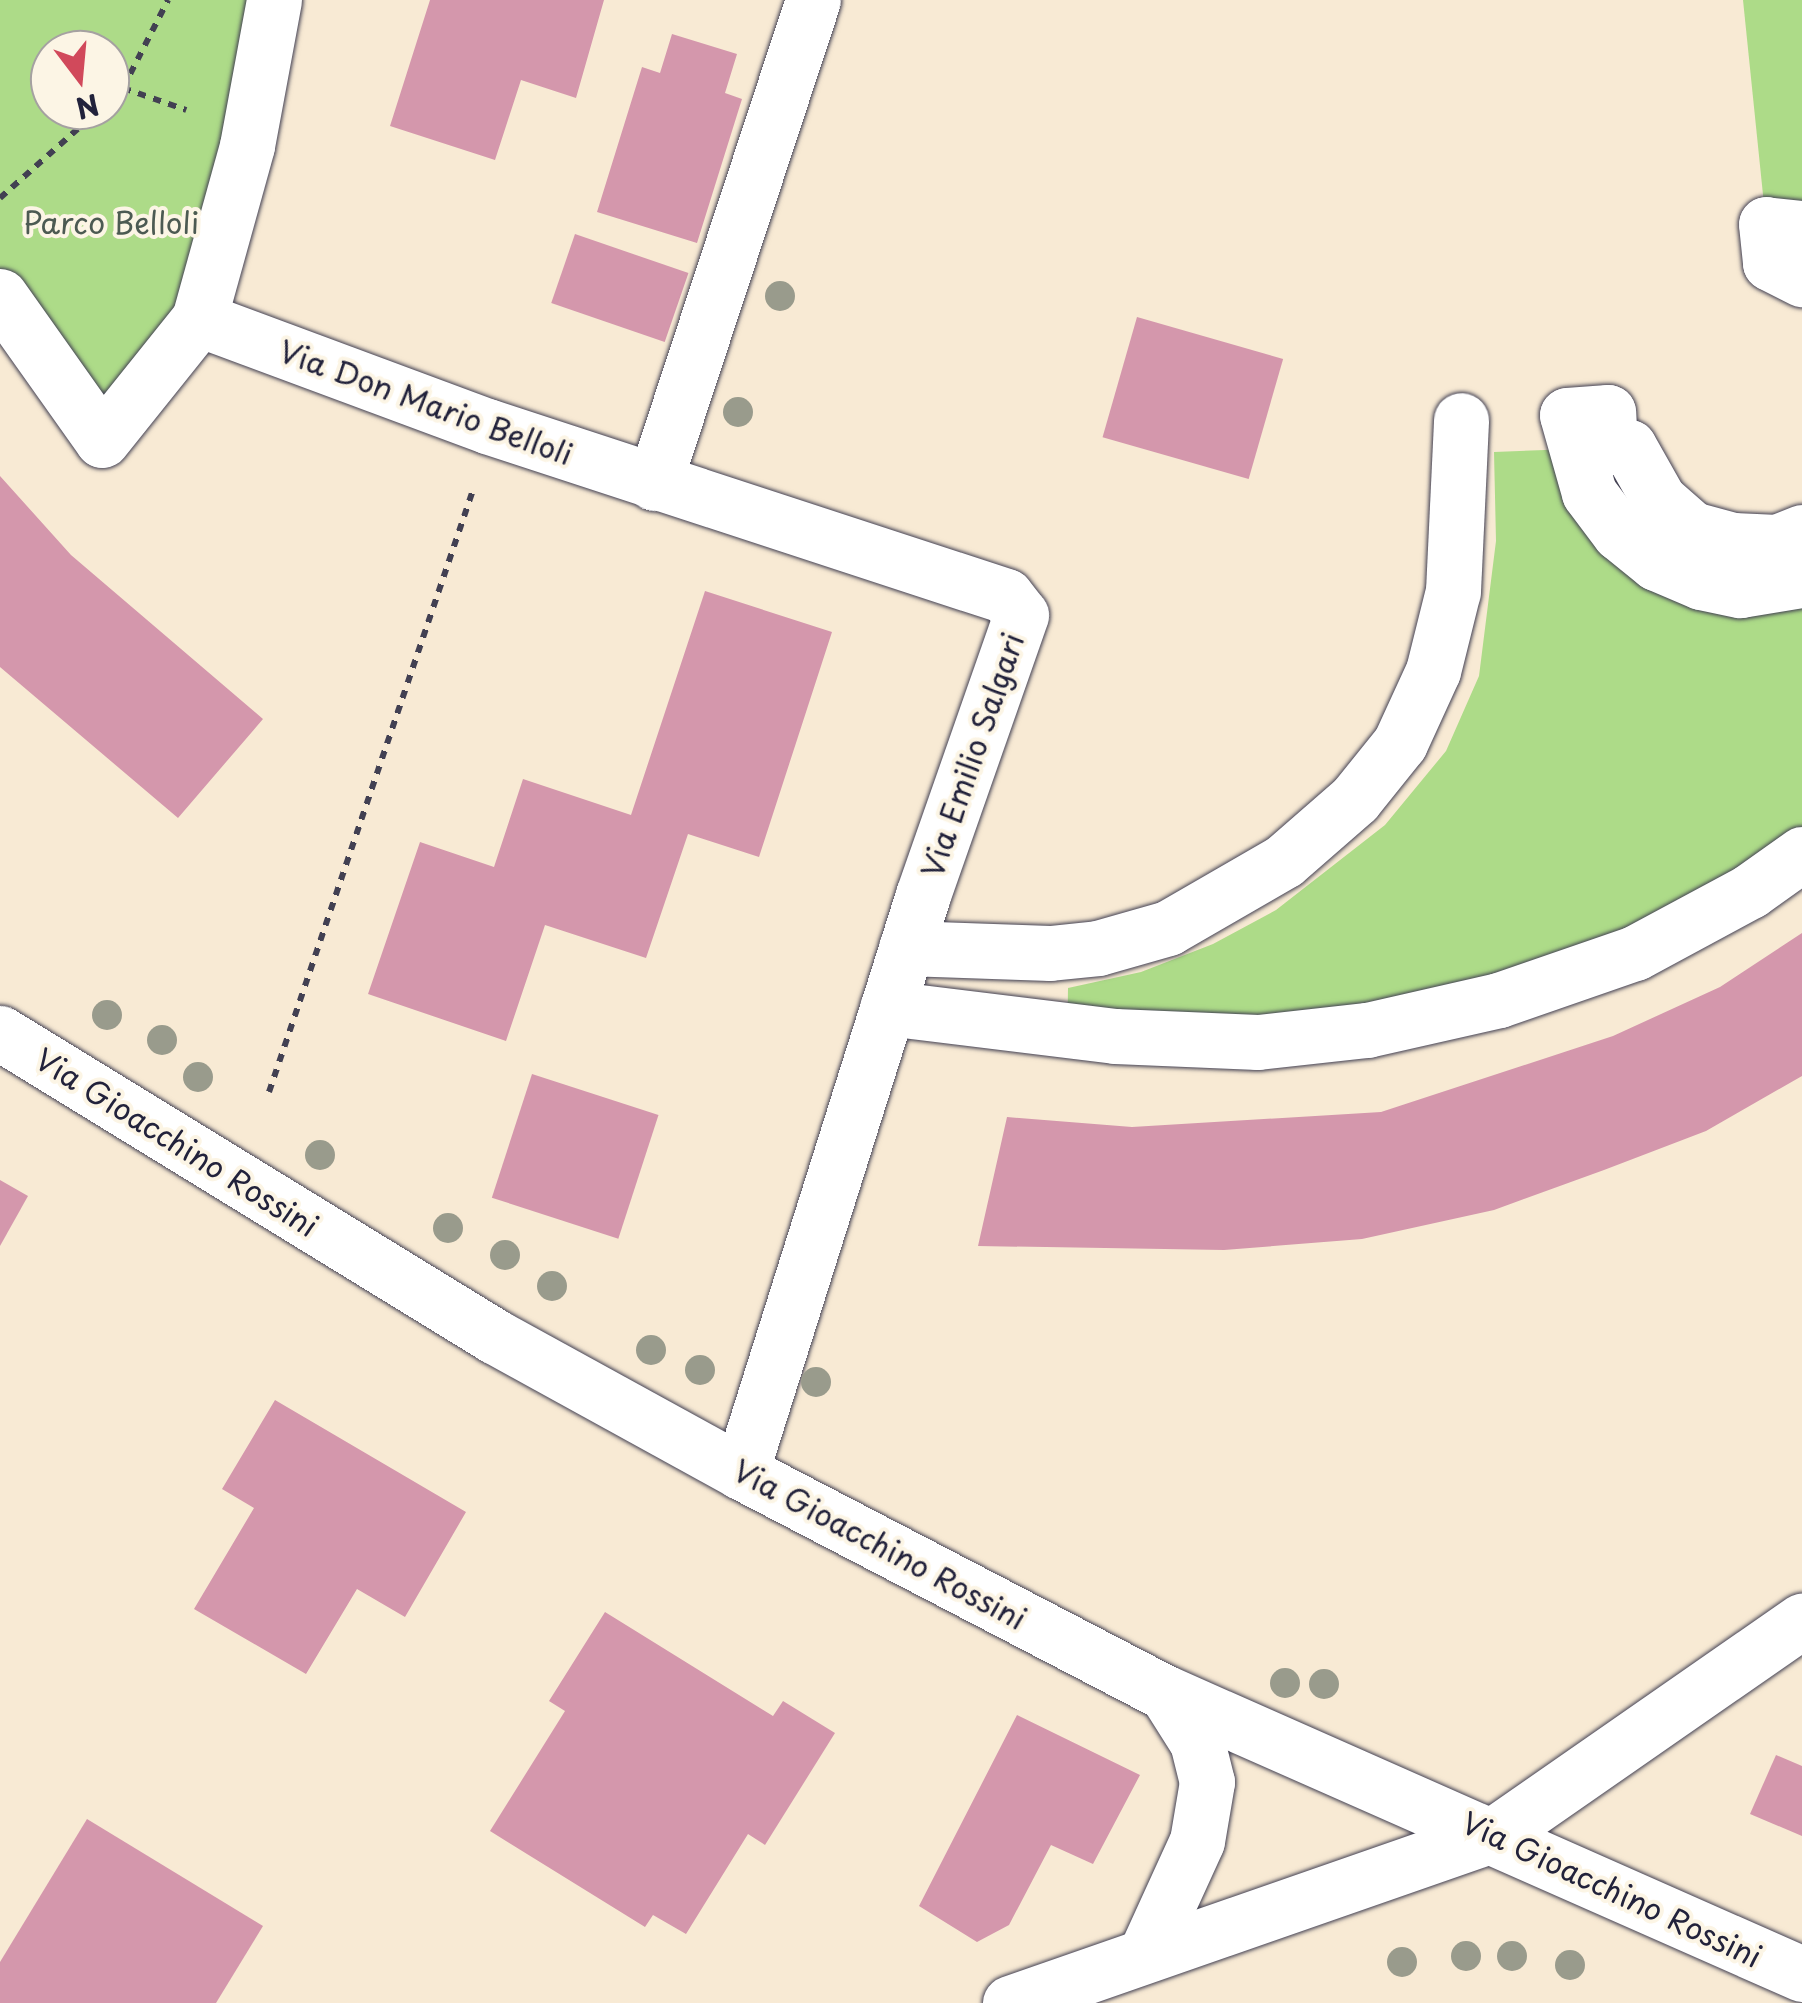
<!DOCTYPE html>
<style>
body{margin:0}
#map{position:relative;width:1802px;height:2003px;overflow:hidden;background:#f8ead4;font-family:"Playpen Sans",sans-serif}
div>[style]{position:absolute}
.green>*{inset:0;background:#addb88}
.building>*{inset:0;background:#d497ac;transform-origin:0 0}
.path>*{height:6px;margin-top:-3px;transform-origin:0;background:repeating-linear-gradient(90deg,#424052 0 8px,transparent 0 16px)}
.roads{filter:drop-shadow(0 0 2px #424052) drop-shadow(0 0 2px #424052)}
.minor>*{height:55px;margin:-27.5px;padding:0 27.5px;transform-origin:27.5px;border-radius:27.5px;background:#fff}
.trees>*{width:30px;height:30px;margin:-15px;border-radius:50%;background:#999b8c}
span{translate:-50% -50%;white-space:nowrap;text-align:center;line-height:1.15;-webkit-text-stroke:8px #fcf5e5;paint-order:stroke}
.park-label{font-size:30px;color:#4c5a52}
.street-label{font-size:30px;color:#22223b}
.north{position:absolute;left:30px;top:30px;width:100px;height:100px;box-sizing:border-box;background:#fcf5e5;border:2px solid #a5a1a1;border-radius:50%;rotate:164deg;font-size:28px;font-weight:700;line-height:40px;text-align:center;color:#22223b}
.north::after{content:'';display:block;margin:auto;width:35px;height:45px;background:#d1495b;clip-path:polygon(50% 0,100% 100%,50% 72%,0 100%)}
</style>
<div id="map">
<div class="green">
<div style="clip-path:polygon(evenodd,0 0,274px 0,199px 319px,102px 440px,0 296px,0 0,50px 50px,110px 50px,110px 110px,50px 110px,50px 50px)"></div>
<div style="clip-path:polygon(1743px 0,1802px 0,1802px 228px,1766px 224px)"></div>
<div style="clip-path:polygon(1573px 449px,1589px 493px,1802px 580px,1802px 872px,1650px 961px,1067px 1054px,1068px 988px,1141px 972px,1213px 944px,1276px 910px,1385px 825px,1446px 751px,1479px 676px,1496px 541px,1494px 452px)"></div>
</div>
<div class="building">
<div style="clip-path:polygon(430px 0,604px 0,576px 98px,521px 80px,495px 160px,390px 126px)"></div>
<div style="clip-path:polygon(672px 34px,737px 54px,725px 93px,742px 99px,697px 243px,597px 212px,642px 67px,660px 73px)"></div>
<div style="left:575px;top:234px;width:120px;height:73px;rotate:19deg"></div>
<div style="left:1137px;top:317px;width:152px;height:125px;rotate:16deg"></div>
<div style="clip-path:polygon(0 476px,71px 555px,263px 719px,178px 818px,0 667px)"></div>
<div style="clip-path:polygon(705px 591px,832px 632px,759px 857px,688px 834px,646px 958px,545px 925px,506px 1041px,368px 994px,420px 842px,494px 867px,523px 779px,631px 815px)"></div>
<div style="clip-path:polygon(1802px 933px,1802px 1076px,1706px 1131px,1604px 1170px,1494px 1210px,1362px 1239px,1224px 1250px,978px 1246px,1007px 1117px,1132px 1127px,1381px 1112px,1613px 1036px,1720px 987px)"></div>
<div style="left:532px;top:1074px;width:133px;height:130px;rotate:18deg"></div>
<div style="clip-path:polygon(0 1180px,28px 1196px,0 1246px)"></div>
<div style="clip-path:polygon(275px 1400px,466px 1512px,405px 1617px,357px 1589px,306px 1674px,194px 1609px,254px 1508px,222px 1489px)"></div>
<div style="clip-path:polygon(605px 1612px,773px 1716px,783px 1701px,835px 1733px,765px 1845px,748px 1834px,686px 1934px,653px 1915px,645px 1927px,490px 1831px,565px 1711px,549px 1701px)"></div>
<div style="clip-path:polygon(1017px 1715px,1140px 1775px,1093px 1864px,1051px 1845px,1009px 1925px,977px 1942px,919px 1906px)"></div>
<div style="clip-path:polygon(1776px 1755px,1802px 1766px,1802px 1836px,1750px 1814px)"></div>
<div style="clip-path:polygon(87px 1819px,263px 1926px,216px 2003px,0 2003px,0 1962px)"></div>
</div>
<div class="path">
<div style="left:123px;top:88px;width:67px;rotate:19.2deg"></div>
<div style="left:110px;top:100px;width:18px;rotate:-43deg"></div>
<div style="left:123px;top:88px;width:99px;rotate:-62.9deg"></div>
<div style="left:0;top:198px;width:132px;rotate:-41.6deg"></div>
<div style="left:269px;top:1092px;width:639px;rotate:-71.28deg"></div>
</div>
<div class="roads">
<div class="minor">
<div style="left:274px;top:0;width:148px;rotate:100.5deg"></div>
<div style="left:247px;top:146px;width:180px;rotate:105.5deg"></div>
<div style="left:199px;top:319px;width:307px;rotate:20.4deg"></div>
<div style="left:487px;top:426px;width:546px;rotate:18.14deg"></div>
<div style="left:1006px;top:596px;width:24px;rotate:52deg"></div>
<div style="left:1021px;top:615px;width:297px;rotate:109.3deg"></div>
<div style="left:923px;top:895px;width:605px;rotate:107.51deg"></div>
<div style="left:1802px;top:228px;width:36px;rotate:-174deg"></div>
<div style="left:1766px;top:224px;width:39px;rotate:84deg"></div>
<div style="left:1770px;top:263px;width:36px;rotate:27deg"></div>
<div style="left:0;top:296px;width:176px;rotate:54.7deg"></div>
<div style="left:102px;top:440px;width:155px;rotate:-51.3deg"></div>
<div style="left:654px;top:483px;width:508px;rotate:-71.78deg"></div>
<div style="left:1802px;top:532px;width:27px;rotate:158deg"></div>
<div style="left:1777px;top:542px;width:44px;rotate:-177.4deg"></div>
<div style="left:1733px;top:540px;width:42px;rotate:-165deg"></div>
<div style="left:1692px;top:529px;width:44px;rotate:-138.7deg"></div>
<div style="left:1659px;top:500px;width:61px;rotate:-119.5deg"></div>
<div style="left:1629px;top:447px;width:19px;rotate:180deg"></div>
<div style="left:1610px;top:447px;width:35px;rotate:-93deg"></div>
<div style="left:1608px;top:412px;width:41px;rotate:175.8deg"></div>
<div style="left:1567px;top:415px;width:81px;rotate:74.2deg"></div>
<div style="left:1589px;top:493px;width:50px;rotate:53.1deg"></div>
<div style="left:1619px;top:533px;width:48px;rotate:39deg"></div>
<div style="left:1656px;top:563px;width:49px;rotate:22.9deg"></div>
<div style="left:1701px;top:582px;width:40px;rotate:12deg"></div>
<div style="left:1740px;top:590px;width:63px;rotate:-9.2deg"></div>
<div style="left:906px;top:948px;width:144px;rotate:2deg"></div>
<div style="left:1050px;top:953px;width:48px;rotate:-5.9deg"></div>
<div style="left:1098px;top:948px;width:73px;rotate:-15.9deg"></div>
<div style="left:1168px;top:928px;width:134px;rotate:-30deg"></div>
<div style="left:1284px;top:861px;width:94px;rotate:-41.1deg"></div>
<div style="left:1355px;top:799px;width:72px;rotate:-51.2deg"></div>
<div style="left:1400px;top:743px;width:79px;rotate:-65.4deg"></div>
<div style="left:1433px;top:671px;width:82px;rotate:-76deg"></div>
<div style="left:1453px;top:591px;width:171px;rotate:-87.3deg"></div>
<div style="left:887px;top:1008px;width:230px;rotate:7deg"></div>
<div style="left:1115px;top:1036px;width:143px;rotate:2.4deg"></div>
<div style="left:1258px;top:1042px;width:110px;rotate:-6.3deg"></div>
<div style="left:1367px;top:1030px;width:135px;rotate:-12.8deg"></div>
<div style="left:1499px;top:1000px;width:144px;rotate:-19.1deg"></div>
<div style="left:1635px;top:953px;width:131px;rotate:-28.3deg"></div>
<div style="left:1750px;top:891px;width:64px;rotate:-35.4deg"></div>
<div style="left:0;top:1033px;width:580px;rotate:31.52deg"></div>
<div style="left:494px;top:1336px;width:282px;rotate:28.8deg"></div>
<div style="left:741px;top:1472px;width:479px;rotate:27.5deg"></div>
<div style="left:1166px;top:1693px;width:695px;rotate:23.84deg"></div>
<div style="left:1145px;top:1955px;width:125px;rotate:-65.5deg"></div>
<div style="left:1197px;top:1841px;width:60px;rotate:-80.4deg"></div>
<div style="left:1207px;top:1782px;width:41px;rotate:-104deg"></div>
<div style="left:1197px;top:1742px;width:58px;rotate:-122.3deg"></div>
<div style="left:1010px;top:2003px;width:514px;rotate:-19.21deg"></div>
<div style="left:1495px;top:1834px;width:374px;rotate:-34.8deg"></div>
</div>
</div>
<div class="trees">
<div style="left:780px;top:296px"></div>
<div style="left:738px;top:412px"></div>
<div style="left:107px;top:1015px"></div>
<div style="left:162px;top:1040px"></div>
<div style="left:198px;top:1077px"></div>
<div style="left:320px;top:1155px"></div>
<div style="left:448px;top:1228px"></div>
<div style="left:505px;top:1255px"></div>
<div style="left:552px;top:1286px"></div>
<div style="left:651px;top:1350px"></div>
<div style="left:700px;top:1370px"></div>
<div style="left:816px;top:1382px"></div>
<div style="left:1285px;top:1683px"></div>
<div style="left:1324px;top:1684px"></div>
<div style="left:1466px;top:1956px"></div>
<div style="left:1512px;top:1956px"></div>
<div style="left:1402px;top:1962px"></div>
<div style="left:1570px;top:1965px"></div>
</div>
<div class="park-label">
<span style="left:111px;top:222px">Parco Belloli</span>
</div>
<div class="street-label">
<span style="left:426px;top:402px;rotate:20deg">Via Don Mario Belloli</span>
<span style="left:972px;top:755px;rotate:-71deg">Via Emilio Salgari</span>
<span style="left:177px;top:1142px;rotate:32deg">Via Gioacchino Rossini</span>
<span style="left:880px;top:1544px;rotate:28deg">Via Gioacchino Rossini</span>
<span style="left:1612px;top:1889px;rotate:25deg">Via Gioacchino Rossini</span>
</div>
<div class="north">N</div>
</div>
